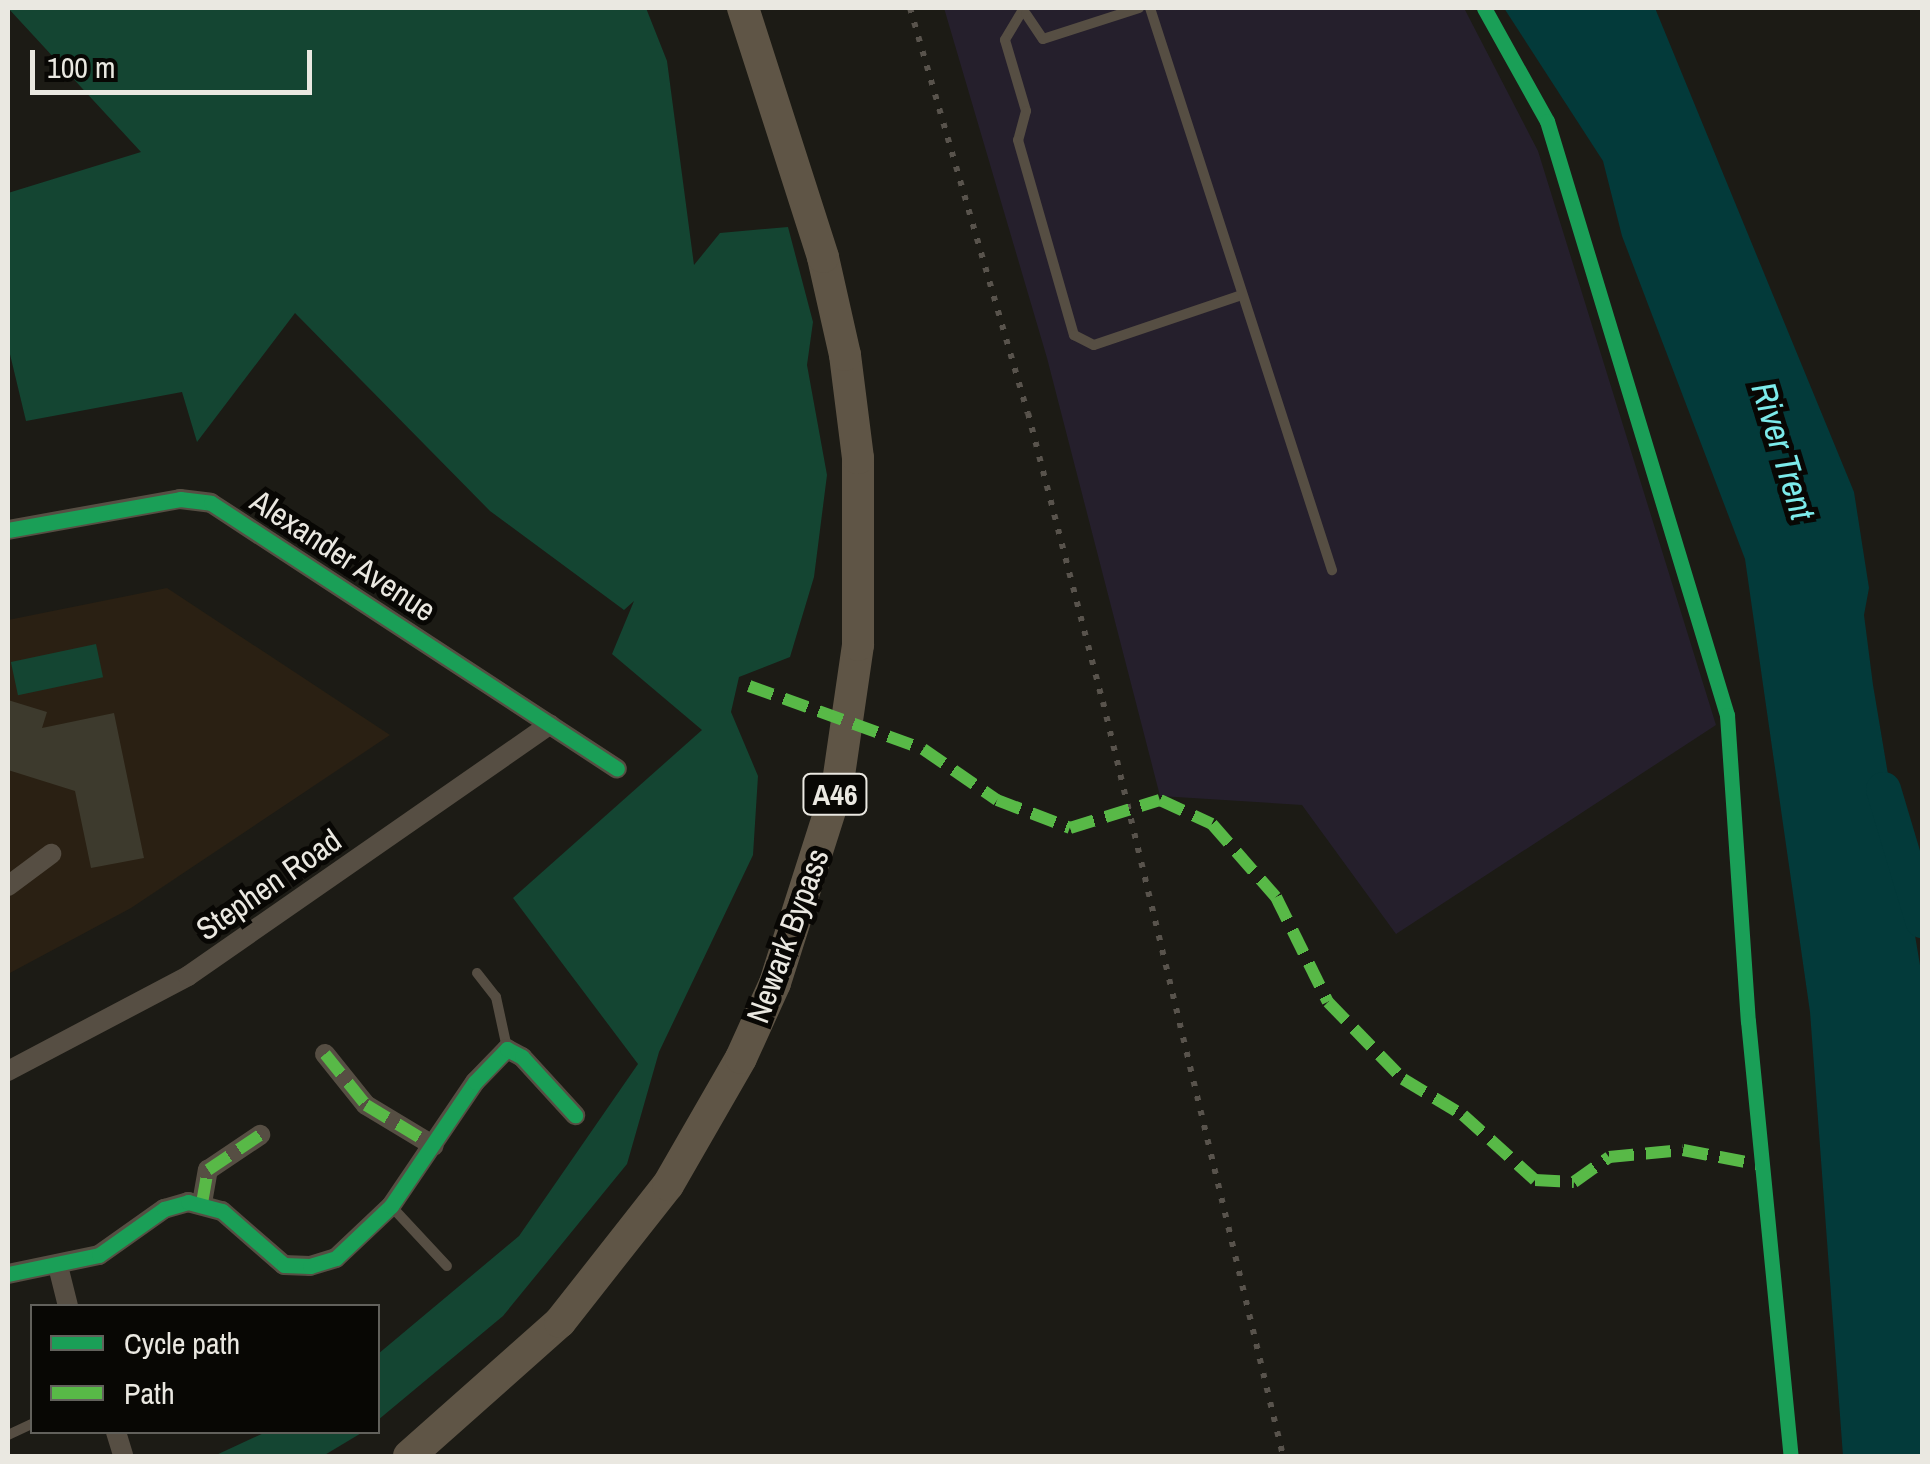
<!DOCTYPE html>
<style>
body{margin:0}
#map{position:relative;width:1930px;height:1464px;overflow:hidden;background:#1c1b15;font-family:"Archivo Narrow",sans-serif}
div>[style]{position:absolute}
.industrial>*{inset:0;background:#251f2c}
.education>*{inset:0;background:#2a2013}
.green>*{inset:0;background:#144532;transform-origin:0 0}
.water>*{inset:0;background:#033a3a}
.river>*{height:35px;margin:-17.5px;padding:0 17.5px;transform-origin:17.5px;border-radius:17.5px;background:#033a3a}
.building>*{inset:0;background:#3d3a2d}
.service>*{height:10px;margin:-5px;padding:0 5px;transform-origin:5px;border-radius:5px;background:#564e43}
.minor>*{height:20px;margin:-10px;padding:0 10px;transform-origin:10px;border-radius:10px;background:#564e43}
.trunk>*{height:32px;margin:-16px;padding:0 16px;transform-origin:16px;border-radius:16px;background:#5f5546}
.rail>*{height:6px;margin-top:-3px;transform-origin:0;background:repeating-linear-gradient(90deg,#58534c 0 5px,transparent 0 15px)}
.quiet>*{height:12px;margin-top:-6px;transform-origin:0;background:repeating-linear-gradient(90deg,#58b947 0 25px,transparent 0 37px)}
.cycleway>*{height:15px;margin:-7.5px;padding:0 7.5px;transform-origin:7.5px;border-radius:7.5px;background:#1a9f57}
span{translate:-50% -50%;white-space:nowrap;text-align:center;line-height:1.15;-webkit-text-stroke:10px #080704;paint-order:stroke}
.shield-label span{padding:2px 8px;background:#080704;border:2px solid;border-radius:8px;-webkit-text-stroke-width:0}
.shield-label{font-size:30px;color:#eae8e1;font-weight:700}
.street-label{font-size:32px;color:#eae8e1}
.water-label{font-size:35px;color:#7ceaea;font-style:italic}
.frame{position:absolute;inset:0;border:10px solid #eae8e1;pointer-events:none}
.legend{position:absolute;left:30px;top:1304px;width:350px;height:130px;box-sizing:border-box;background:#080704;border:2px solid #62615c;margin:0;padding:12px 18px;list-style:none;font-size:30px;color:#eae8e1}
.legend li{display:flex;align-items:center;gap:20px;height:50px}
.legend b{width:50px;border:2px solid #62615c}
.scale{position:absolute;left:30px;top:50px;width:282px;height:45px;box-sizing:border-box;border:5px solid #eae8e1;border-top:0;padding-left:12px;font-size:30px;line-height:35px;white-space:nowrap;color:#eae8e1;-webkit-text-stroke:8px #080704;paint-order:stroke}
</style>
<div id="map">
<div class="industrial">
<div style="clip-path:polygon(944px 8px,1464px 8px,1538px 151px,1716px 725px,1396px 934px,1302px 805px,1160px 796px,1047px 358px)"></div>
</div>
<div class="education">
<div style="clip-path:polygon(167px 588px,390px 735px,131px 908px,8px 974px,8px 620px)"></div>
</div>
<div class="green">
<div style="clip-path:polygon(8px 8px,646px 8px,667px 61px,694px 265px,720px 233px,788px 227px,813px 322px,807px 365px,827px 475px,814px 577px,790px 657px,739px 677px,731px 712px,758px 776px,753px 855px,659px 1052px,627px 1164px,503px 1316px,378px 1420px,378px 1354px,519px 1236px,638px 1064px,513px 898px,702px 730px,612px 654px,634px 601px,624px 610px,490px 511px,295px 313px,197px 442px,182px 392px,26px 421px,8px 346px,8px 193px,141px 152px)"></div>
<div style="left:96px;top:644px;width:34px;height:87px;rotate:78deg"></div>
<div style="clip-path:polygon(266px 1432px,363px 1432px,323px 1456px,214px 1456px)"></div>
</div>
<div class="water">
<div style="clip-path:polygon(1504px 8px,1655px 8px,1854px 492px,1869px 588px,1864px 615px,1873px 685px,1922px 977px,1922px 1456px,1843px 1456px,1810px 1012px,1745px 559px,1622px 236px,1603px 161px)"></div>
</div>
<div class="river">
<div style="left:1883px;top:789px;width:137px;rotate:73.4deg"></div>
</div>
<div class="building">
<div style="clip-path:polygon(8px 700px,47px 712px,42px 728px,114px 713px,144px 858px,91px 868px,75px 791px,8px 770px)"></div>
</div>
<div class="service">
<div style="left:1024px;top:8px;width:37px;rotate:121deg"></div>
<div style="left:1005px;top:40px;width:74px;rotate:73.5deg"></div>
<div style="left:1026px;top:111px;width:30px;rotate:105deg"></div>
<div style="left:1018px;top:140px;width:203px;rotate:74deg"></div>
<div style="left:1074px;top:335px;width:22px;rotate:27deg"></div>
<div style="left:1094px;top:345px;width:156px;rotate:-18.7deg"></div>
<div style="left:1150px;top:8px;width:591px;rotate:72.06deg"></div>
<div style="left:1026px;top:14px;width:30px;rotate:56deg"></div>
<div style="left:1043px;top:39px;width:101px;rotate:-17.9deg"></div>
<div style="left:477px;top:973px;width:31px;rotate:52deg"></div>
<div style="left:496px;top:997px;width:52px;rotate:77.8deg"></div>
<div style="left:391px;top:1206px;width:82px;rotate:47deg"></div>
<div style="left:8px;top:1435px;width:26px;rotate:-25deg"></div>
</div>
<div class="minor">
<div style="left:8px;top:530px;width:175px;rotate:-10.2deg"></div>
<div style="left:180px;top:499px;width:31px;rotate:7deg"></div>
<div style="left:211px;top:503px;width:485px;rotate:33.2deg"></div>
<div style="left:8px;top:886px;width:54px;rotate:-36.7deg"></div>
<div style="left:325px;top:1054px;width:65px;rotate:51.2deg"></div>
<div style="left:366px;top:1105px;width:79px;rotate:31.1deg"></div>
<div style="left:8px;top:1071px;width:204px;rotate:-27.8deg"></div>
<div style="left:188px;top:976px;width:441px;rotate:-34.8deg"></div>
<div style="left:202px;top:1203px;width:34px;rotate:-80deg"></div>
<div style="left:208px;top:1170px;width:63px;rotate:-33.9deg"></div>
<div style="left:58px;top:1266px;width:41px;rotate:76deg"></div>
<div style="left:8px;top:1274px;width:93px;rotate:-11.8deg"></div>
<div style="left:99px;top:1255px;width:80px;rotate:-35.3deg"></div>
<div style="left:164px;top:1209px;width:25px;rotate:-16deg"></div>
<div style="left:188px;top:1202px;width:35px;rotate:15deg"></div>
<div style="left:222px;top:1211px;width:82px;rotate:41.1deg"></div>
<div style="left:284px;top:1265px;width:26px;rotate:2deg"></div>
<div style="left:310px;top:1266px;width:27px;rotate:-17deg"></div>
<div style="left:336px;top:1258px;width:76px;rotate:-43.4deg"></div>
<div style="left:391px;top:1206px;width:150px;rotate:-55.9deg"></div>
<div style="left:475px;top:1082px;width:46px;rotate:-45.9deg"></div>
<div style="left:507px;top:1049px;width:17px;rotate:28deg"></div>
<div style="left:522px;top:1057px;width:79px;rotate:47.6deg"></div>
<div style="left:116px;top:1432px;width:24px;rotate:73deg"></div>
</div>
<div class="trunk">
<div style="left:409px;top:1456px;width:202px;rotate:-41.6deg"></div>
<div style="left:560px;top:1322px;width:174px;rotate:-51.8deg"></div>
<div style="left:668px;top:1185px;width:146px;rotate:-60.1deg"></div>
<div style="left:741px;top:1058px;width:82px;rotate:-65.6deg"></div>
<div style="left:775px;top:983px;width:204px;rotate:-72.3deg"></div>
<div style="left:837px;top:789px;width:146px;rotate:-81.7deg"></div>
<div style="left:858px;top:645px;width:187px;rotate:-90deg"></div>
<div style="left:858px;top:458px;width:104px;rotate:-97.2deg"></div>
<div style="left:845px;top:355px;width:100px;rotate:-102.7deg"></div>
<div style="left:823px;top:257px;width:262px;rotate:-107.8deg"></div>
</div>
<div class="rail">
<div style="left:910px;top:8px;width:422px;rotate:73.8deg"></div>
<div style="left:1028px;top:413px;width:299px;rotate:75.5deg"></div>
<div style="left:1103px;top:702px;width:775px;rotate:76.57deg"></div>
</div>
<div class="quiet">
<div style="left:749px;top:686px;width:185px;rotate:19.9deg"></div>
<div style="left:923px;top:749px;width:90px;rotate:34.6deg"></div>
<div style="left:997px;top:800px;width:78px;rotate:21deg"></div>
<div style="left:1070px;top:828px;width:94px;rotate:-17.3deg"></div>
<div style="left:1160px;top:800px;width:57px;rotate:24.8deg"></div>
<div style="left:1212px;top:824px;width:97px;rotate:48.8deg"></div>
<div style="left:1276px;top:897px;width:117px;rotate:63.7deg"></div>
<div style="left:1328px;top:1002px;width:107px;rotate:45.8deg"></div>
<div style="left:1403px;top:1079px;width:70px;rotate:31deg"></div>
<div style="left:1463px;top:1115px;width:97px;rotate:42.1deg"></div>
<div style="left:1535px;top:1180px;width:39px;rotate:3deg"></div>
<div style="left:1574px;top:1182px;width:43px;rotate:-35.5deg"></div>
<div style="left:1609px;top:1157px;width:74px;rotate:-5.4deg"></div>
<div style="left:1683px;top:1150px;width:80px;rotate:10.8deg"></div>
<div style="left:325px;top:1054px;width:65px;rotate:51.2deg"></div>
<div style="left:366px;top:1105px;width:79px;rotate:31.1deg"></div>
<div style="left:202px;top:1203px;width:34px;rotate:-80deg"></div>
<div style="left:208px;top:1170px;width:63px;rotate:-33.9deg"></div>
</div>
<div class="cycleway">
<div style="left:1484px;top:8px;width:129px;rotate:60.9deg"></div>
<div style="left:1547px;top:121px;width:621px;rotate:73.14deg"></div>
<div style="left:1727px;top:715px;width:307px;rotate:86.1deg"></div>
<div style="left:1748px;top:1021px;width:437px;rotate:84.4deg"></div>
<div style="left:8px;top:530px;width:175px;rotate:-10.2deg"></div>
<div style="left:180px;top:499px;width:31px;rotate:7deg"></div>
<div style="left:211px;top:503px;width:485px;rotate:33.2deg"></div>
<div style="left:8px;top:1274px;width:93px;rotate:-11.8deg"></div>
<div style="left:99px;top:1255px;width:80px;rotate:-35.3deg"></div>
<div style="left:164px;top:1209px;width:25px;rotate:-16deg"></div>
<div style="left:188px;top:1202px;width:35px;rotate:15deg"></div>
<div style="left:222px;top:1211px;width:82px;rotate:41.1deg"></div>
<div style="left:284px;top:1265px;width:26px;rotate:2deg"></div>
<div style="left:310px;top:1266px;width:27px;rotate:-17deg"></div>
<div style="left:336px;top:1258px;width:76px;rotate:-43.4deg"></div>
<div style="left:391px;top:1206px;width:150px;rotate:-55.9deg"></div>
<div style="left:475px;top:1082px;width:46px;rotate:-45.9deg"></div>
<div style="left:507px;top:1049px;width:17px;rotate:28deg"></div>
<div style="left:522px;top:1057px;width:79px;rotate:47.6deg"></div>
</div>
<div class="shield-label">
<span style="left:835px;top:794px">A46</span>
</div>
<div class="street-label">
<span style="left:343px;top:556px;rotate:33deg">Alexander Avenue</span>
<span style="left:269px;top:885px;rotate:-35deg">Stephen Road</span>
<span style="left:788px;top:936px;rotate:-70deg">Newark Bypass</span>
</div>
<div class="water-label">
<span style="left:1783px;top:451px;rotate:73deg">River Trent</span>
</div>
<div class="frame"></div>
<ul class="legend">
<li><b style="height:12px;background:#1a9f57"></b>Cycle path</li>
<li><b style="height:12px;background:#58b947"></b>Path</li>
</ul>
<div class="scale">100 m</div>
</div>
